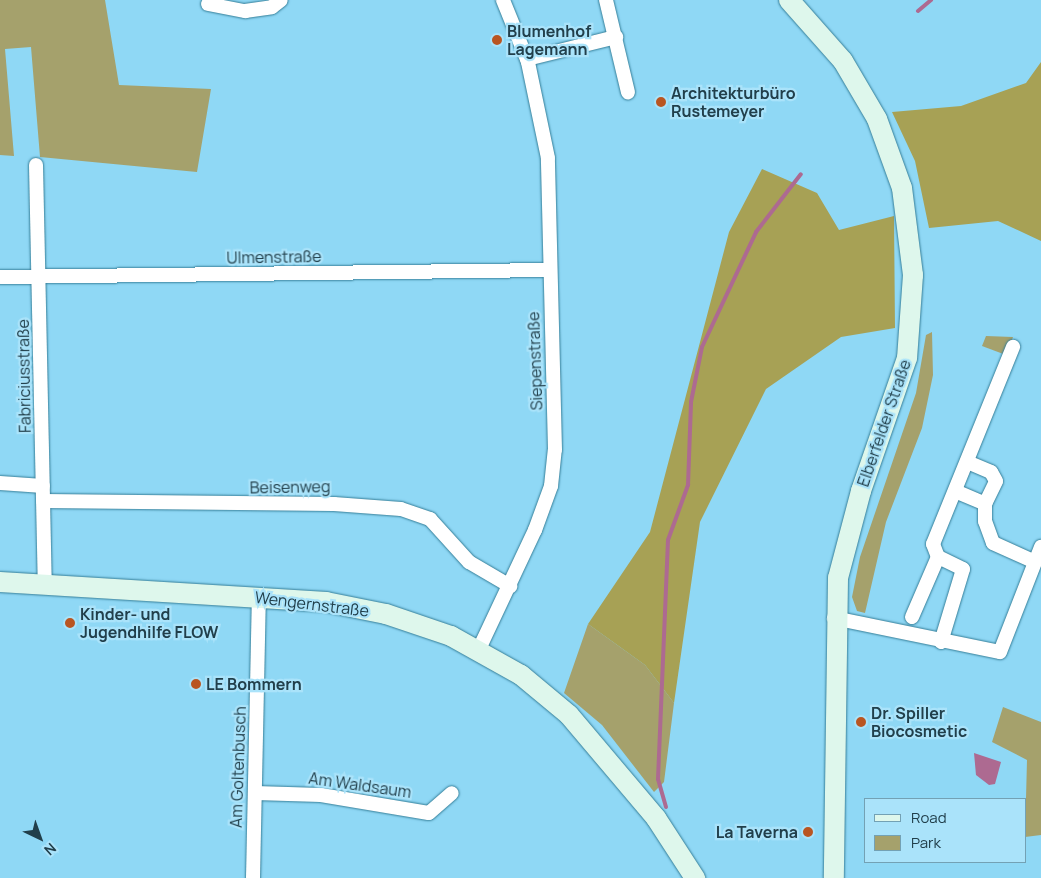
<!DOCTYPE html>
<meta charset="utf-8">
<style>
body{margin:0}
#map{position:relative;width:1041px;height:878px;overflow:hidden;background:#8fd8f5;font-family:Manrope,sans-serif}
div>[style]{position:absolute}
.green>*{inset:0;background:#a5a16c}
.forest>*{inset:0;background:#a7a155}
.water>*{inset:0;background:#ad6a91}
.stream>*{height:4px;margin:-2px;padding:0 2px;transform-origin:2px;border-radius:2px;background:#ad6a91}
.roads{filter:drop-shadow(0 0 1px #357e98) drop-shadow(0 0 1px #357e98)}
.street>*{height:14px;margin:-7px;padding:0 7px;transform-origin:7px;border-radius:7px;background:#fff}
.secondary>*{height:20px;margin:-10px;padding:0 10px;transform-origin:10px;border-radius:10px;background:#def7ec}
.dots>*{width:14px;height:14px;translate:-50% -50%;box-sizing:border-box;border:2px solid #aae3fa;border-radius:50%}
span{translate:-50% -50%;white-space:nowrap;text-align:center;line-height:1.15;-webkit-text-stroke:4.5px #aae3fa;paint-order:stroke}
.poi-label{font-size:16px;color:#213f4b;font-weight:700}
.left{translate:0 -50%;text-align:left}
.right{translate:-100% -50%;text-align:right}
.street-label{font-size:16px;color:#213f4b}
.legend{position:absolute;left:864px;top:798px;width:162px;height:65px;box-sizing:border-box;background:#aae3fa;border:1px solid #73a1b4;margin:0;padding:6px 9px;list-style:none;font-size:15px;color:#213f4b}
.legend li{display:flex;align-items:center;gap:10px;height:25px}
.legend b{width:25px;border:1px solid #73a1b4}
.north{position:absolute;left:15px;top:813px;width:50px;height:50px;-webkit-text-stroke:4px #aae3fa;paint-order:stroke;rotate:138deg;font-size:14px;font-weight:700;line-height:20px;text-align:center;color:#213f4b}
.north::after{content:'';display:block;margin:auto;width:18px;height:22px;background:#213f4b;clip-path:polygon(50% 0,100% 100%,50% 72%,0 100%)}
</style>
<div id="map">
<div class="green">
<div style="clip-path:polygon(0 0,105px 0,119px 85px,211px 89px,197px 172px,40px 157px,31px 47px,5px 49px,14px 156px,0 155px)"></div>
<div style="clip-path:polygon(932px 332px,933px 375px,922px 428px,886px 522px,865px 613px,857px 611px,852px 597px,860px 557px,916px 393px,926px 335px)"></div>
<div style="clip-path:polygon(986px 336px,1013px 337px,1006px 355px,982px 346px)"></div>
<div style="clip-path:polygon(588px 624px,645px 665px,674px 703px,664px 782px,654px 792px,602px 725px,564px 693px)"></div>
<div style="clip-path:polygon(1003px 707px,1041px 722px,1041px 835px,1025px 837px,1027px 760px,992px 742px)"></div>
</div>
<div class="forest">
<div style="clip-path:polygon(1041px 62px,1041px 241px,998px 221px,929px 228px,915px 161px,892px 112px,961px 106px,1026px 83px)"></div>
<div style="clip-path:polygon(762px 169px,817px 193px,839px 230px,894px 216px,895px 328px,841px 337px,766px 389px,700px 522px,674px 703px,645px 665px,588px 624px,650px 532px,729px 232px)"></div>
</div>
<div class="water">
<div style="clip-path:polygon(974px 753px,1001px 762px,995px 784px,989px 785px,976px 775px)"></div>
</div>
<div class="stream">
<div style="left:918px;top:11px;width:17px;rotate:-40deg"></div>
<div style="left:666px;top:807px;width:29px;rotate:-106deg"></div>
<div style="left:658px;top:779px;width:239px;rotate:-87.6deg"></div>
<div style="left:668px;top:540px;width:59px;rotate:-70deg"></div>
<div style="left:688px;top:485px;width:83px;rotate:-87.9deg"></div>
<div style="left:691px;top:402px;width:56px;rotate:-78.7deg"></div>
<div style="left:702px;top:347px;width:127px;rotate:-64.8deg"></div>
<div style="left:756px;top:232px;width:73px;rotate:-52.2deg"></div>
</div>
<div class="roads">
<div class="street">
<div style="left:606px;top:0;width:95px;rotate:76.6deg"></div>
<div style="left:208px;top:4px;width:38px;rotate:11deg"></div>
<div style="left:245px;top:11px;width:27px;rotate:-8deg"></div>
<div style="left:272px;top:7px;width:11px;rotate:-38deg"></div>
<div style="left:527px;top:59px;width:92px;rotate:-13.9deg"></div>
<div style="left:36px;top:165px;width:421px;rotate:88.8deg"></div>
<div style="left:0;top:277px;width:549px;rotate:-0.73deg"></div>
<div style="left:0;top:483px;width:43px;rotate:4deg"></div>
<div style="left:955px;top:491px;width:33px;rotate:23deg"></div>
<div style="left:985px;top:504px;width:25px;rotate:-64deg"></div>
<div style="left:996px;top:481px;width:10px;rotate:-119deg"></div>
<div style="left:991px;top:472px;width:26px;rotate:-157deg"></div>
<div style="left:43px;top:501px;width:291px;rotate:0.6deg"></div>
<div style="left:334px;top:504px;width:67px;rotate:4.3deg"></div>
<div style="left:401px;top:509px;width:31px;rotate:19deg"></div>
<div style="left:430px;top:519px;width:58px;rotate:47.8deg"></div>
<div style="left:469px;top:562px;width:48px;rotate:30.3deg"></div>
<div style="left:985px;top:504px;width:17px;rotate:90deg"></div>
<div style="left:985px;top:521px;width:23px;rotate:70deg"></div>
<div style="left:993px;top:543px;width:46px;rotate:24.3deg"></div>
<div style="left:912px;top:617px;width:65px;rotate:-66.6deg"></div>
<div style="left:834px;top:618px;width:169px;rotate:11.6deg"></div>
<div style="left:1000px;top:652px;width:113px;rotate:-68.7deg"></div>
<div style="left:941px;top:642px;width:76px;rotate:-73.2deg"></div>
<div style="left:963px;top:569px;width:28px;rotate:-154deg"></div>
<div style="left:938px;top:557px;width:14px;rotate:-111deg"></div>
<div style="left:933px;top:544px;width:213px;rotate:-67.9deg"></div>
<div style="left:479px;top:649px;width:132px;rotate:-64.8deg"></div>
<div style="left:535px;top:530px;width:47px;rotate:-70deg"></div>
<div style="left:551px;top:486px;width:36px;rotate:-84deg"></div>
<div style="left:555px;top:450px;width:292px;rotate:-91.4deg"></div>
<div style="left:548px;top:158px;width:98px;rotate:-101.8deg"></div>
<div style="left:528px;top:62px;width:67px;rotate:-112deg"></div>
<div style="left:255px;top:793px;width:66px;rotate:1.7deg"></div>
<div style="left:321px;top:795px;width:109px;rotate:9.5deg"></div>
<div style="left:429px;top:813px;width:30px;rotate:-41deg"></div>
<div style="left:253px;top:878px;width:281px;rotate:-88.8deg"></div>
</div>
<div class="secondary">
<div style="left:789px;top:0;width:81px;rotate:48.5deg"></div>
<div style="left:843px;top:61px;width:67px;rotate:59.6deg"></div>
<div style="left:877px;top:119px;width:73px;rotate:70.1deg"></div>
<div style="left:902px;top:188px;width:88px;rotate:82.8deg"></div>
<div style="left:913px;top:275px;width:83px;rotate:94.1deg"></div>
<div style="left:907px;top:358px;width:141px;rotate:109.1deg"></div>
<div style="left:861px;top:491px;width:90px;rotate:104.8deg"></div>
<div style="left:838px;top:578px;width:300px;rotate:90.8deg"></div>
<div style="left:0;top:582px;width:327px;rotate:3.5deg"></div>
<div style="left:326px;top:602px;width:61px;rotate:11.3deg"></div>
<div style="left:386px;top:614px;width:69px;rotate:18.7deg"></div>
<div style="left:451px;top:636px;width:80px;rotate:29.1deg"></div>
<div style="left:521px;top:675px;width:62px;rotate:39.8deg"></div>
<div style="left:569px;top:715px;width:135px;rotate:49.8deg"></div>
<div style="left:656px;top:818px;width:72px;rotate:57deg"></div>
</div>
</div>
<div class="dots">
<div style="left:497px;top:40px;background:#b95521"></div>
<div style="left:661px;top:102px;background:#b95521"></div>
<div style="left:70px;top:623px;background:#b95521"></div>
<div style="left:196px;top:684px;background:#b95521"></div>
<div style="left:861px;top:722px;background:#b95521"></div>
<div style="left:808px;top:832px;background:#b95521"></div>
</div>
<div class="poi-label">
<span class="left" style="left:507px;top:40px">Blumenhof<br>Lagemann</span>
<span class="left" style="left:671px;top:102px">Architekturbüro<br>Rustemeyer</span>
<span class="left" style="left:80px;top:623px">Kinder- und<br>Jugendhilfe FLOW</span>
<span class="left" style="left:206px;top:684px">LE Bommern</span>
<span class="left" style="left:871px;top:722px">Dr. Spiller<br>Biocosmetic</span>
<span class="right" style="left:798px;top:832px">La Taverna</span>
</div>
<div class="street-label">
<span style="left:274px;top:257px;rotate:-1deg">Ulmenstraße</span>
<span style="left:535px;top:361px;rotate:-92deg">Siepenstraße</span>
<span style="left:24px;top:376px;rotate:-91deg">Fabriciusstraße</span>
<span style="left:884px;top:423px;rotate:-71deg">Elberfelder Straße</span>
<span style="left:290px;top:487px;rotate:-1deg">Beisenweg</span>
<span style="left:312px;top:604px;rotate:7deg">Wengernstraße</span>
<span style="left:238px;top:767px;rotate:-88deg">Am Goltenbusch</span>
<span style="left:360px;top:785px;rotate:8deg">Am Waldsaum</span>
</div>
<ul class="legend">
<li><b style="height:6px;background:#def7ec"></b>Road</li>
<li><b style="height:14px;background:#a5a16c"></b>Park</li>
</ul>
<div class="north">N</div>
</div>
